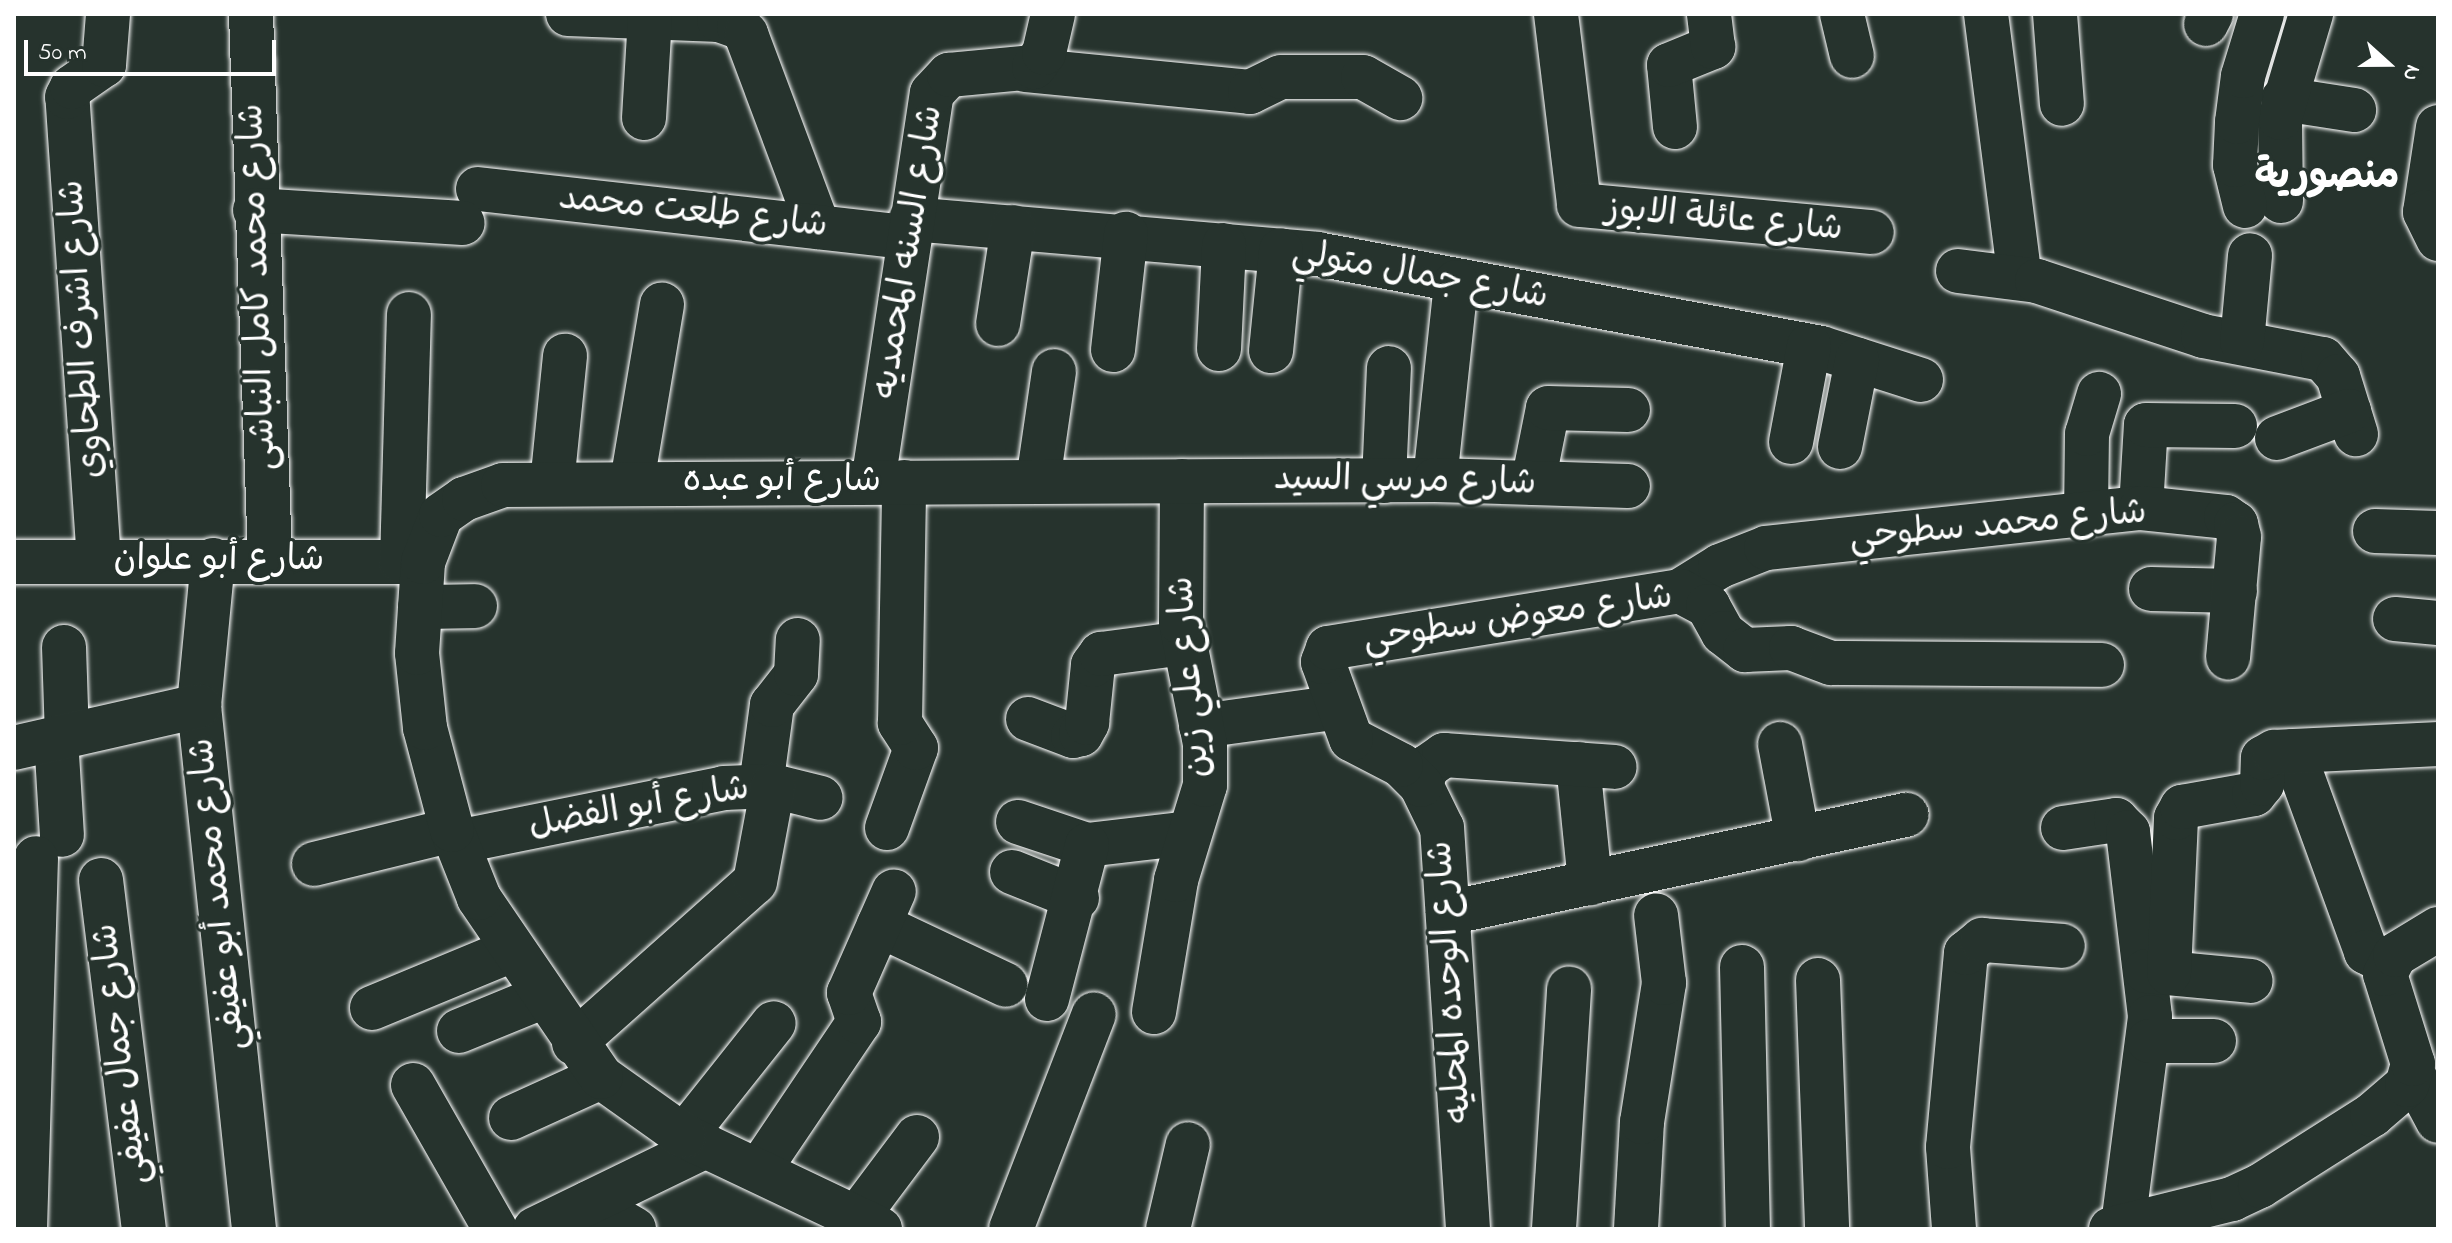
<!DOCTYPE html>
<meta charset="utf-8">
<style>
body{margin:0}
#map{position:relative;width:2452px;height:1243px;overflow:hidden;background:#26332d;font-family:"Indie Flower","Playpen Sans Arabic",sans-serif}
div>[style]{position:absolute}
.roads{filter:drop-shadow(0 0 2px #fff) drop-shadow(0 0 2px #fff)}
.minor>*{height:44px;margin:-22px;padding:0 22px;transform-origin:22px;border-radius:22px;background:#26332d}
span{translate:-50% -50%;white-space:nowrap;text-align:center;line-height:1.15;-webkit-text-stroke:6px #26332d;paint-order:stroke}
.street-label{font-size:36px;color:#fff}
.quarter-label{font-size:40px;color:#fff;font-weight:700}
.frame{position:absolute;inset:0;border:16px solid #fff;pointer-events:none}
.north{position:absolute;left:2348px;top:24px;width:80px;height:80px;-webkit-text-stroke:6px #26332d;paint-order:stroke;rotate:111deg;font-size:22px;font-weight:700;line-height:32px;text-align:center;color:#fff}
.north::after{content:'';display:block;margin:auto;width:28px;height:36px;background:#fff;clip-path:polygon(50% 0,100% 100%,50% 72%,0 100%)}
.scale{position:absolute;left:24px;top:40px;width:252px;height:36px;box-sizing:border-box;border:4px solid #fff;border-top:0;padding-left:10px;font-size:24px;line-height:28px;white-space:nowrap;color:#fff;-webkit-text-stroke:6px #26332d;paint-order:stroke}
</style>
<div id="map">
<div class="roads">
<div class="minor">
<div style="left:251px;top:14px;width:545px;rotate:88deg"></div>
<div style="left:568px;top:14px;width:151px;rotate:2.3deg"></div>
<div style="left:719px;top:20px;width:21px;rotate:19deg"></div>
<div style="left:739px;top:27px;width:10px;rotate:45deg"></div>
<div style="left:746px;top:34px;width:206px;rotate:69.5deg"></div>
<div style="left:1556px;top:14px;width:192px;rotate:83.1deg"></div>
<div style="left:1579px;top:205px;width:294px;rotate:5.3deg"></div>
<div style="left:1842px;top:14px;width:43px;rotate:76.6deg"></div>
<div style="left:1986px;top:14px;width:266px;rotate:82.7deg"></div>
<div style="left:2055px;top:14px;width:90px;rotate:85.6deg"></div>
<div style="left:2206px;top:24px;width:11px;rotate:-63deg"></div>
<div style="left:1026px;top:70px;width:225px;rotate:5.6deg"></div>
<div style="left:1250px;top:92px;width:34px;rotate:-26deg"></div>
<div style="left:1281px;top:77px;width:82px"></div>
<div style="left:1363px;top:77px;width:43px;rotate:29.6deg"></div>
<div style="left:2283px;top:99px;width:72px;rotate:8.8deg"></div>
<div style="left:644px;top:118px;width:101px;rotate:-86.6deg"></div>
<div style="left:1675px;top:127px;width:62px;rotate:-95.5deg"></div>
<div style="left:1669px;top:65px;width:48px;rotate:-22.2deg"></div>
<div style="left:1713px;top:47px;width:33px;rotate:-97deg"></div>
<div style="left:2438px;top:127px;width:86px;rotate:98.7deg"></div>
<div style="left:2425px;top:212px;width:30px;rotate:64deg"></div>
<div style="left:478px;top:189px;width:433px;rotate:6.4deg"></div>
<div style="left:2281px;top:201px;width:83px;rotate:-90.7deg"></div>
<div style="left:2280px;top:118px;width:109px;rotate:-73.4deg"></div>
<div style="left:2245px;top:206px;width:42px;rotate:-103.7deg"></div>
<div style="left:2235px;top:165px;width:43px;rotate:-87.3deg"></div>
<div style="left:2237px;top:122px;width:46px;rotate:-82.6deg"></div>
<div style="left:2243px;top:76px;width:65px;rotate:-73deg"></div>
<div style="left:255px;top:210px;width:208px;rotate:3.6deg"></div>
<div style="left:911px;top:219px;width:408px;rotate:4.9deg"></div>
<div style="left:1317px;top:254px;width:513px;rotate:10.56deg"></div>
<div style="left:1821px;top:348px;width:105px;rotate:17.7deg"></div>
<div style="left:1958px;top:271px;width:80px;rotate:7.2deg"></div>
<div style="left:2037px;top:281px;width:175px;rotate:18.3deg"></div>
<div style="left:2203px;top:336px;width:122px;rotate:10.9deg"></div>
<div style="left:2323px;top:359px;width:23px;rotate:49deg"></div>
<div style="left:2338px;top:376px;width:61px;rotate:72.8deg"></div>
<div style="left:998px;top:324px;width:98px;rotate:-81.2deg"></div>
<div style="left:2242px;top:342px;width:87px;rotate:-84.7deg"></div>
<div style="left:1219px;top:349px;width:104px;rotate:-87.2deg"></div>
<div style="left:1113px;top:350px;width:117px;rotate:-83.6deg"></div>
<div style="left:1271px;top:351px;width:101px;rotate:-84.3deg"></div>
<div style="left:2277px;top:438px;width:77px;rotate:-20.6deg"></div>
<div style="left:1791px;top:442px;width:98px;rotate:-79.4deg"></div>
<div style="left:1840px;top:447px;width:89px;rotate:-78.9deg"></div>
<div style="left:1435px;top:480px;width:199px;rotate:-83.9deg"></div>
<div style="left:1038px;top:481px;width:111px;rotate:-81.7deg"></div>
<div style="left:1384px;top:481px;width:113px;rotate:-87.5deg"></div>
<div style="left:632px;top:482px;width:180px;rotate:-80.4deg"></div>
<div style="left:873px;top:482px;width:393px;rotate:-81.4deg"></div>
<div style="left:932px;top:93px;width:25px;rotate:-47deg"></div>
<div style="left:949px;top:75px;width:85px;rotate:-5.4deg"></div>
<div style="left:1034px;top:67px;width:17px;rotate:-54deg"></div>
<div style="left:1044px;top:53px;width:40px;rotate:-77deg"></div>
<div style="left:1533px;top:483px;width:76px;rotate:-78.7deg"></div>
<div style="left:1548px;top:408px;width:80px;rotate:1.4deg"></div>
<div style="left:552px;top:484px;width:129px;rotate:-84.2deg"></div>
<div style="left:2141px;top:508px;width:83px;rotate:-86.6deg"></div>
<div style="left:2146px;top:425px;width:89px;rotate:0.6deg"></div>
<div style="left:2086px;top:515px;width:81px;rotate:-89.3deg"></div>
<div style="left:2087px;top:434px;width:42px;rotate:-73.3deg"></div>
<div style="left:2375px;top:531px;width:63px;rotate:1.8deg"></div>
<div style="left:213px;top:560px;width:147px;rotate:95.5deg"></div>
<div style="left:199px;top:706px;width:526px;rotate:84deg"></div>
<div style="left:99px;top:561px;width:465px;rotate:-93.9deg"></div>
<div style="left:67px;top:97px;width:11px;rotate:-63deg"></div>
<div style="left:72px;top:87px;width:39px;rotate:-35deg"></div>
<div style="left:104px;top:65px;width:51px;rotate:-85.5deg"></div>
<div style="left:14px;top:562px;width:409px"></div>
<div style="left:402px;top:562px;width:248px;rotate:-88.4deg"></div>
<div style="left:2151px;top:589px;width:84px;rotate:1.4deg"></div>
<div style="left:1680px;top:591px;width:47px;rotate:-32deg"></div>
<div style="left:1720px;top:566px;width:49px;rotate:-21.4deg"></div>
<div style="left:1766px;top:548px;width:377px;rotate:-6.1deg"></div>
<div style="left:2141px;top:508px;width:85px;rotate:6deg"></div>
<div style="left:2226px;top:517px;width:12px;rotate:35deg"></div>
<div style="left:2236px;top:524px;width:13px;rotate:77deg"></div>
<div style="left:2239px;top:537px;width:121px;rotate:95.2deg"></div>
<div style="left:420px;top:607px;width:55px;rotate:-1deg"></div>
<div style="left:2395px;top:619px;width:43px;rotate:5.3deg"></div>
<div style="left:64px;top:647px;width:89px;rotate:88.1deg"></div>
<div style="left:1028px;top:719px;width:48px;rotate:20.7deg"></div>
<div style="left:1073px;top:736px;width:8px;rotate:-14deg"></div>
<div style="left:1081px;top:734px;width:13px;rotate:-61deg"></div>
<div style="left:1087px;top:723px;width:58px;rotate:-84.1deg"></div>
<div style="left:1093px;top:665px;width:14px;rotate:-54deg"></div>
<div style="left:1101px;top:654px;width:84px;rotate:-7.5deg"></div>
<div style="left:1201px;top:726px;width:139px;rotate:-7.8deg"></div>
<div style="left:56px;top:738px;width:97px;rotate:86.5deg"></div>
<div style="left:1780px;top:744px;width:97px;rotate:79.3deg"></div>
<div style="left:14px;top:748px;width:190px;rotate:-12.8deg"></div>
<div style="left:2293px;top:751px;width:214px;rotate:70deg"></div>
<div style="left:2366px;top:952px;width:25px;rotate:27deg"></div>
<div style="left:1578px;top:764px;width:120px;rotate:84.2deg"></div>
<div style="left:1421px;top:785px;width:19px;rotate:-72deg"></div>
<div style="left:1427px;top:767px;width:21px;rotate:-35deg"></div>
<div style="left:1444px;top:755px;width:171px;rotate:4deg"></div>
<div style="left:761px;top:786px;width:82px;rotate:-82.3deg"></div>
<div style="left:772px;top:705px;width:39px;rotate:-52deg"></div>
<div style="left:796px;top:674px;width:34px;rotate:-87deg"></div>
<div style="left:1018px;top:822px;width:73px;rotate:18.4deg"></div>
<div style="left:1087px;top:845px;width:103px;rotate:-6.7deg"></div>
<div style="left:887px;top:828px;width:85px;rotate:-70.1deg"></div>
<div style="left:916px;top:748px;width:30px;rotate:-123deg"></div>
<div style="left:900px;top:723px;width:241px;rotate:-89deg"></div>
<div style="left:2063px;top:828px;width:54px;rotate:-8.6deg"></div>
<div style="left:2116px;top:820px;width:17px;rotate:45deg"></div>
<div style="left:2128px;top:832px;width:186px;rotate:83.2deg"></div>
<div style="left:2150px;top:1017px;width:211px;rotate:97.4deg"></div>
<div style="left:457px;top:842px;width:272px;rotate:-11.4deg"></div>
<div style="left:724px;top:788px;width:49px;rotate:-2.3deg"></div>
<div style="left:773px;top:786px;width:49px;rotate:14deg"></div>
<div style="left:314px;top:864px;width:142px;rotate:-13.8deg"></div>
<div style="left:1012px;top:872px;width:70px;rotate:21.8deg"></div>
<div style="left:101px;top:880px;width:352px;rotate:83deg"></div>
<div style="left:1448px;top:913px;width:469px;rotate:-12.1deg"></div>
<div style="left:879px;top:925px;width:140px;rotate:25.3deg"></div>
<div style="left:1742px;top:967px;width:262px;rotate:88.7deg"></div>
<div style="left:2146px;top:971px;width:105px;rotate:5.4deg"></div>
<div style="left:2169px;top:973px;width:155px;rotate:-87.4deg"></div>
<div style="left:2176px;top:818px;width:13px;rotate:-61deg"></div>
<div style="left:2182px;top:807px;width:73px;rotate:-10.2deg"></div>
<div style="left:2254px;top:794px;width:13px;rotate:-51deg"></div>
<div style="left:2262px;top:784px;width:26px;rotate:-88deg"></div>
<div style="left:2263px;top:758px;width:13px;rotate:-29deg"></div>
<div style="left:2274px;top:752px;width:164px;rotate:-2.8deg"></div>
<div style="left:1818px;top:980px;width:249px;rotate:87.9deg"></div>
<div style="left:1047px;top:999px;width:159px;rotate:-75.4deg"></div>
<div style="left:372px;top:1008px;width:152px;rotate:-22.5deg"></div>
<div style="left:1154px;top:1012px;width:134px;rotate:-80.5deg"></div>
<div style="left:1176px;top:880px;width:99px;rotate:-73deg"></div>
<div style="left:1205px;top:785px;width:41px;rotate:-90deg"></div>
<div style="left:1205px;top:744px;width:123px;rotate:-101.2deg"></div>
<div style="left:1181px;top:623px;width:142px;rotate:-89.6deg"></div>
<div style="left:459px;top:1031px;width:90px;rotate:-22.3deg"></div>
<div style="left:2149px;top:1041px;width:65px"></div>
<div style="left:574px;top:1043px;width:242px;rotate:-41.7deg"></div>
<div style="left:755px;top:882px;width:98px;rotate:-79.4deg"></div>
<div style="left:2413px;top:1074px;width:53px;rotate:62deg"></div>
<div style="left:413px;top:1085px;width:166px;rotate:60.3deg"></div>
<div style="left:511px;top:1118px;width:99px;rotate:-24.5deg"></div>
<div style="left:684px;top:1136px;width:144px;rotate:-51.5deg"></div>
<div style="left:759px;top:1170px;width:179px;rotate:-56deg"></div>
<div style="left:859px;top:1022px;width:31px;rotate:-109deg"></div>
<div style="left:849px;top:993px;width:111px;rotate:-66.2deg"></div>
<div style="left:589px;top:1203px;width:52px;rotate:30deg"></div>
<div style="left:857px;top:1217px;width:100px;rotate:-53.1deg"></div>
<div style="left:25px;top:1229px;width:371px;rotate:-88.3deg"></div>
<div style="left:535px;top:1229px;width:190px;rotate:-25.9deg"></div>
<div style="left:880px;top:1229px;width:217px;rotate:-154.6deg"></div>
<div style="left:684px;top:1136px;width:102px;rotate:-144.6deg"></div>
<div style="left:601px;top:1077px;width:217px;rotate:-124.3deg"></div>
<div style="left:479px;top:898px;width:73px;rotate:-111.7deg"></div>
<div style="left:452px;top:830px;width:106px;rotate:-104.8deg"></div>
<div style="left:425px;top:728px;width:75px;rotate:-96.1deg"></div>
<div style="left:417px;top:653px;width:91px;rotate:-86.2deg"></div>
<div style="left:423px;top:562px;width:50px;rotate:-69deg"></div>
<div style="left:441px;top:515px;width:28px;rotate:-35deg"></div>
<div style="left:464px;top:499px;width:41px;rotate:-19.7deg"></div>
<div style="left:503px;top:485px;width:932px;rotate:-0.31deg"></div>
<div style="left:1435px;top:480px;width:193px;rotate:1.8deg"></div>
<div style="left:1011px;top:1229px;width:230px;rotate:-68.9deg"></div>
<div style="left:1168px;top:1229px;width:87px;rotate:-76.8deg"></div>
<div style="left:1468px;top:1229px;width:402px;rotate:-93.7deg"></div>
<div style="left:1442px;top:828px;width:48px;rotate:-116deg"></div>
<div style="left:1421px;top:785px;width:28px;rotate:-135deg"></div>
<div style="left:1401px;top:765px;width:56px;rotate:-152.5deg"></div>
<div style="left:1351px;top:739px;width:82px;rotate:-110deg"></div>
<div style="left:1323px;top:662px;width:15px;rotate:-70deg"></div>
<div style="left:1328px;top:648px;width:357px;rotate:-9.2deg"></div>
<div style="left:1680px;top:591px;width:32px;rotate:28deg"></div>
<div style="left:1708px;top:606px;width:31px;rotate:61deg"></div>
<div style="left:1723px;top:633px;width:28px;rotate:38deg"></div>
<div style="left:1745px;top:650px;width:46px;rotate:-2.5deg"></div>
<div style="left:1791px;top:648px;width:43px;rotate:20.6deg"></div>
<div style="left:1831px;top:663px;width:271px;rotate:0.4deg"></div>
<div style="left:1554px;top:1229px;width:241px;rotate:-86.4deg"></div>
<div style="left:1636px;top:1229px;width:107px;rotate:-86.8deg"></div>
<div style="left:1642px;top:1122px;width:141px;rotate:-81deg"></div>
<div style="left:1664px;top:983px;width:68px;rotate:-96.7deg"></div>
<div style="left:1954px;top:1229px;width:82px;rotate:-94.2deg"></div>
<div style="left:1948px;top:1147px;width:195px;rotate:-84.7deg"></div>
<div style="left:1966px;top:953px;width:21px;rotate:-39deg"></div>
<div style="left:1982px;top:940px;width:81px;rotate:4.2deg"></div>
<div style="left:2111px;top:1229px;width:125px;rotate:-13.9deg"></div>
<div style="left:2232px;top:1199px;width:31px;rotate:-25deg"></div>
<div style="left:2260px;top:1186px;width:133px;rotate:-32.4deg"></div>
<div style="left:2372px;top:1115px;width:46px;rotate:-40.6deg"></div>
<div style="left:2407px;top:1085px;width:22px;rotate:-74deg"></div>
<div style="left:2413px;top:1064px;width:94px;rotate:-107.3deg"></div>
<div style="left:2385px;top:974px;width:21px;rotate:-62deg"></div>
<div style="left:2395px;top:955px;width:50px;rotate:-31.2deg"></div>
</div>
</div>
<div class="street-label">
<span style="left:693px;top:213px;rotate:6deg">شارع طلعت محمد</span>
<span style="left:1724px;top:220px;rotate:5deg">شارع عائلة الابوز</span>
<span style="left:909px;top:252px;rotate:-81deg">شارع السنه المحمديه</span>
<span style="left:1420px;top:276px;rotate:10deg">شارع جمال متولي</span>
<span style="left:259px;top:287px;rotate:-92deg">شارع محمد كامل النباشى</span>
<span style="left:83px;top:329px;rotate:-94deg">شارع اشرف الطحاوي</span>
<span style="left:782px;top:482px">شارع أبو عبده</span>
<span style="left:1405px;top:482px;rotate:1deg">شارع مرسي السيد</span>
<span style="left:1998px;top:526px;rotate:-5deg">شارع محمد سطوحي</span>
<span style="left:219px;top:561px">شارع أبو علوان</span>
<span style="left:1518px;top:619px;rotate:-8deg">شارع معوض سطوحي</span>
<span style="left:1191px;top:677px;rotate:-95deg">شارع علي زين</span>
<span style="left:639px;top:808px;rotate:-10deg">شارع أبو الفضل</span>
<span style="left:219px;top:894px;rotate:-96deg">شارع محمد أبو عفيفي</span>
<span style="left:1451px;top:982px;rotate:-94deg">شارع الوحده المحليه</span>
<span style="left:122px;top:1054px;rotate:-97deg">شارع جمال عفيفي</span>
</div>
<div class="quarter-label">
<span style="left:2327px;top:178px">منصورية</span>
</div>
<div class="frame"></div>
<div class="north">N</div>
<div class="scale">50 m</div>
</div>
